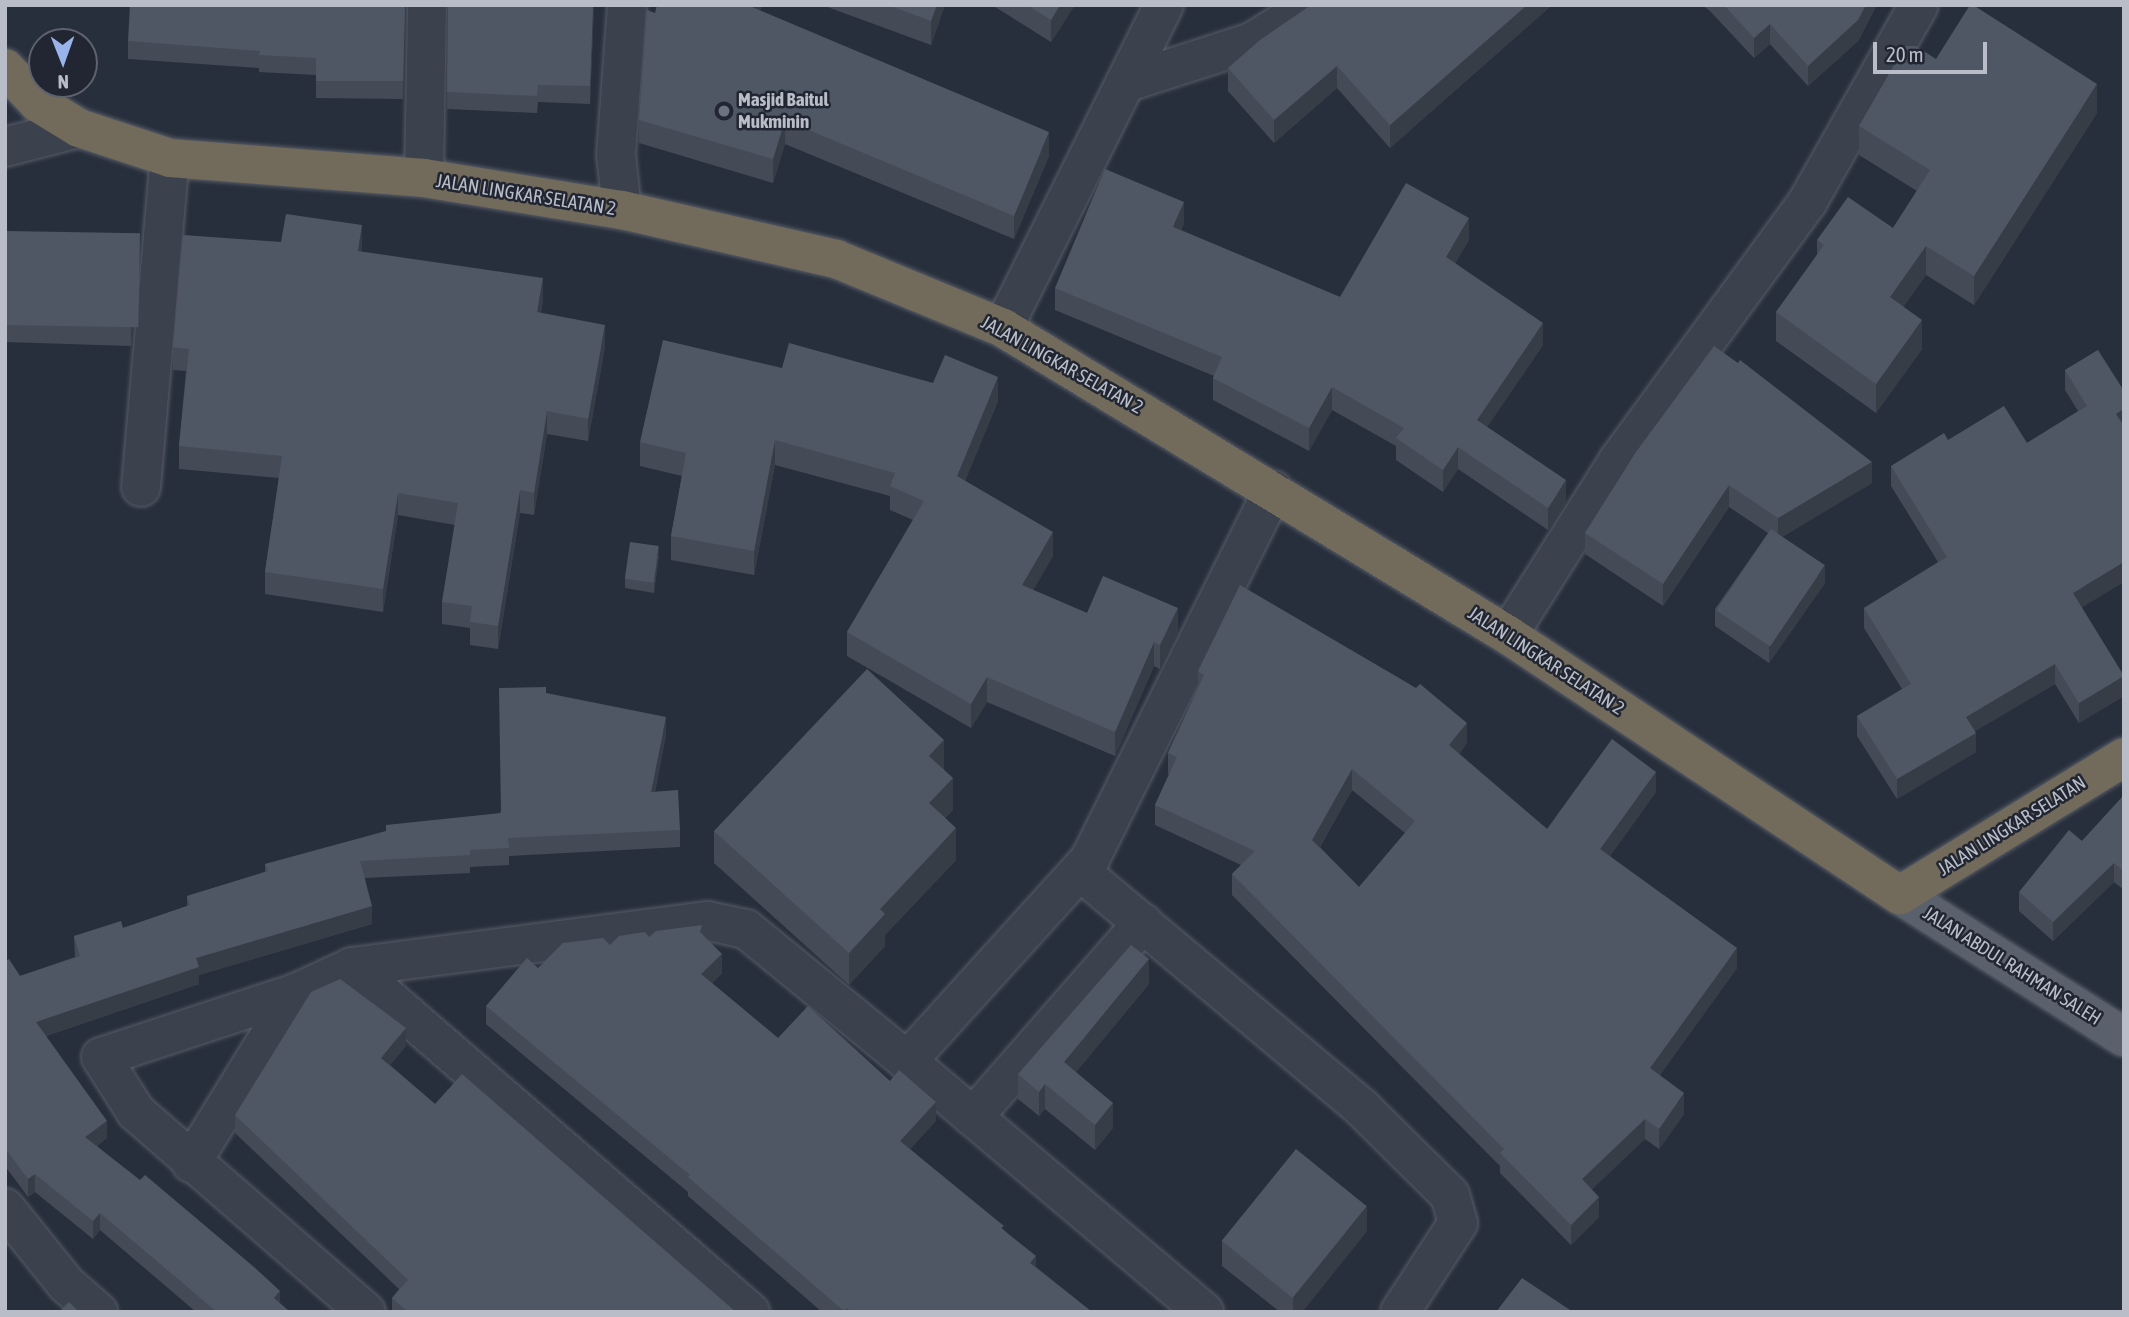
<!DOCTYPE html>
<style>
body{margin:0}
#map{position:relative;width:2129px;height:1317px;overflow:hidden;background:#282f3c;font-family:"Asap Condensed",sans-serif}
div>[style]{position:absolute}
.roads{filter:drop-shadow(0 0 2px #575d68) drop-shadow(0 0 2px #575d68)}
.minor>*{height:38px;margin:-19px;padding:0 19px;transform-origin:19px;border-radius:19px;background:#3c424d}
.major>*{height:38px;margin:-19px;padding:0 19px;transform-origin:19px;border-radius:19px;background:#5a606c}
.highway>*{height:38px;margin:-19px;padding:0 19px;transform-origin:19px;border-radius:19px;background:#726a5a}
.wall>*{inset:0;background:#444b57}
.shaded-wall>*{inset:0;background:#373d47}
.building>*{inset:0;background:#4f5765;transform-origin:0 0}
.dots>*{width:19px;height:19px;translate:-50% -50%;box-sizing:border-box;border:4px solid #212632;border-radius:50%}
span{translate:-50% -50%;white-space:nowrap;text-align:center;line-height:1.15;-webkit-text-stroke:5px #212632;paint-order:stroke}
.poi-label{font-size:19px;color:#b8bdc8;font-weight:700}
.left{translate:0 -50%;text-align:left}
.street-label{font-size:19px;color:#b8bdc8}
.frame{position:absolute;inset:0;border:7px solid #b8bdc8;pointer-events:none}
.north{position:absolute;left:28px;top:28px;width:70px;height:70px;box-sizing:border-box;background:#212632;border:2px solid #5d626e;border-radius:50%;rotate:179deg;font-size:19px;font-weight:700;line-height:28px;text-align:center;color:#b8bdc8}
.north::after{content:'';display:block;margin:auto;width:24px;height:32px;background:#9ab3eb;clip-path:polygon(50% 0,100% 100%,50% 72%,0 100%)}
.scale{position:absolute;left:1873px;top:42px;width:114px;height:32px;box-sizing:border-box;border:4px solid #b8bdc8;border-top:0;padding-left:9px;font-size:21px;line-height:24px;white-space:nowrap;color:#b8bdc8;-webkit-text-stroke:5px #212632;paint-order:stroke}
</style>
<div id="map">
<div class="roads">
<div class="minor">
<div style="left:1125px;top:83px;width:133px;rotate:-17.9deg"></div>
<div style="left:1252px;top:42px;width:70px;rotate:-32.1deg"></div>
<div style="left:5px;top:147px;width:76px;rotate:-14.4deg"></div>
<div style="left:424px;top:178px;width:173px;rotate:-89deg"></div>
<div style="left:622px;top:210px;width:55px;rotate:-96.2deg"></div>
<div style="left:616px;top:155px;width:150px;rotate:-85.8deg"></div>
<div style="left:1003px;top:328px;width:361px;rotate:-63.5deg"></div>
<div style="left:141px;top:487px;width:330px;rotate:-85deg"></div>
<div style="left:1508px;top:635px;width:206px;rotate:-57.7deg"></div>
<div style="left:1618px;top:461px;width:322px;rotate:-53.8deg"></div>
<div style="left:1808px;top:201px;width:225px;rotate:-60.5deg"></div>
<div style="left:1081px;top:872px;width:366px;rotate:40deg"></div>
<div style="left:1361px;top:1107px;width:125px;rotate:44.7deg"></div>
<div style="left:1450px;top:1195px;width:29px;rotate:74deg"></div>
<div style="left:1458px;top:1223px;width:106px;rotate:123.1deg"></div>
<div style="left:352px;top:967px;width:527px;rotate:40.92deg"></div>
<div style="left:907px;top:1061px;width:389px;rotate:40.2deg"></div>
<div style="left:973px;top:1117px;width:258px;rotate:-48.8deg"></div>
<div style="left:191px;top:1163px;width:200px;rotate:-58.3deg"></div>
<div style="left:5px;top:1208px;width:97px;rotate:51.2deg"></div>
<div style="left:66px;top:1284px;width:43px;rotate:41.2deg"></div>
<div style="left:366px;top:1312px;width:305px;rotate:-139deg"></div>
<div style="left:136px;top:1112px;width:65px;rotate:-122.5deg"></div>
<div style="left:101px;top:1057px;width:205px;rotate:-18.2deg"></div>
<div style="left:296px;top:993px;width:62px;rotate:-24.9deg"></div>
<div style="left:352px;top:967px;width:359px;rotate:-7.4deg"></div>
<div style="left:708px;top:921px;width:39px;rotate:12deg"></div>
<div style="left:746px;top:929px;width:208px;rotate:39.3deg"></div>
<div style="left:907px;top:1061px;width:273px;rotate:-47.8deg"></div>
<div style="left:1090px;top:859px;width:412px;rotate:-63.6deg"></div>
</div>
<div class="major">
<div style="left:1900px;top:895px;width:265px;rotate:32.4deg"></div>
</div>
<div class="highway">
<div style="left:5px;top:68px;width:48px;rotate:46.7deg"></div>
<div style="left:38px;top:103px;width:48px;rotate:31.4deg"></div>
<div style="left:79px;top:128px;width:96px;rotate:18.2deg"></div>
<div style="left:170px;top:158px;width:255px;rotate:4.5deg"></div>
<div style="left:424px;top:178px;width:201px;rotate:9.2deg"></div>
<div style="left:622px;top:210px;width:220px;rotate:12.9deg"></div>
<div style="left:836px;top:259px;width:181px;rotate:22.4deg"></div>
<div style="left:1003px;top:328px;width:591px;rotate:31.3deg"></div>
<div style="left:1508px;top:635px;width:470px;rotate:33.6deg"></div>
<div style="left:1900px;top:895px;width:263px;rotate:-31.6deg"></div>
</div>
</div>
<div class="wall">
<div style="clip-path:polygon(405px 5px,403px 99px,316px 98px,316px 75px,259px 72px,259px 68px,128px 59px,128px 41px)"></div>
<div style="clip-path:polygon(448px 5px,594px 5px,590px 104px,538px 102px,537px 113px,447px 109px)"></div>
<div style="clip-path:polygon(762px 5px,760px 11px,1049px 156px,1014px 239px,785px 144px,773px 183px,639px 143px,639px 120px,655px 13px)"></div>
<div style="clip-path:polygon(822px 5px,945px 5px,931px 45px)"></div>
<div style="clip-path:polygon(992px 5px,1075px 5px,1051px 42px)"></div>
<div style="clip-path:polygon(1311px 5px,1552px 5px,1390px 148px,1337px 88px,1274px 143px,1228px 91px,1228px 68px)"></div>
<div style="clip-path:polygon(1702px 5px,1877px 5px,1858px 41px,1808px 86px,1770px 44px,1754px 58px,1710px 11px)"></div>
<div style="clip-path:polygon(1936px 59px,2097px 113px,1974px 305px,1926px 275px,1903px 307px,1922px 349px,1876px 413px,1776px 341px,1776px 312px,1817px 255px,1817px 240px,1893px 228px,1917px 191px,1859px 155px,1859px 126px)"></div>
<div style="clip-path:polygon(1184px 224px,1181px 230px,1340px 297px,1469px 240px,1455px 263px,1543px 345px,1487px 427px,1566px 502px,1548px 530px,1458px 469px,1443px 492px,1396px 460px,1396px 446px,1332px 410px,1309px 451px,1213px 400px,1213px 378px,1214px 376px,1055px 310px,1055px 288px)"></div>
<div style="clip-path:polygon(5px 231px,140px 252px,131px 346px,5px 342px)"></div>
<div style="clip-path:polygon(362px 247px,361px 252px,543px 300px,541px 313px,605px 347px,588px 441px,547px 434px,534px 515px,520px 513px,498px 649px,470px 645px,470px 628px,442px 624px,442px 602px,455px 525px,398px 515px,383px 612px,265px 594px,265px 572px,279px 478px,179px 469px,179px 446px,186px 371px,173px 370px,173px 347px)"></div>
<div style="clip-path:polygon(2098px 350px,2081px 608px,2124px 696px,2079px 723px,2055px 684px,1975px 731px,1976px 752px,1897px 799px,1857px 736px,1857px 716px,1902px 689px,1864px 628px,1864px 608px,1938px 562px,1891px 486px,1891px 466px,2027px 443px,2078px 411px,2065px 390px,2065px 370px)"></div>
<div style="clip-path:polygon(782px 368px,998px 401px,965px 481px,1053px 556px,1033px 590px,1087px 613px,1178px 632px,1160px 669px,1154px 666px,1115px 756px,987px 702px,971px 728px,847px 656px,847px 632px,913px 520px,890px 510px,890px 496px,775px 465px,754px 575px,671px 560px,671px 536px,682px 476px,640px 466px,640px 442px)"></div>
<div style="clip-path:polygon(1636px 452px,1872px 483px,1782px 537px,1825px 583px,1769px 663px,1715px 626px,1715px 609px,1768px 533px,1729px 507px,1663px 606px,1585px 554px,1585px 533px)"></div>
<div style="clip-path:polygon(659px 555px,654px 593px,625px 588px,625px 579px)"></div>
<div style="clip-path:polygon(evenodd,1198px 671px,1467px 743px,1459px 754px,1547px 829px,1656px 792px,1610px 856px,1737px 968px,1660px 1075px,1684px 1114px,1659px 1149px,1645px 1139px,1592px 1189px,1599px 1217px,1571px 1245px,1500px 1173px,1500px 1166px,1232px 895px,1232px 874px,1241px 865px,1155px 825px,1155px 805px,1169px 774px,1168px 774px,1168px 753px,1198px 689px,1198px 671px,1352px 790px,1405px 833px,1359px 887px,1320px 847px,1352px 790px)"></div>
<div style="clip-path:polygon(546px 693px,666px 735px,655px 792px,680px 830px,680px 847px,509px 856px,509px 865px,470px 867px,470px 873px,365px 878px,372px 924px,199px 975px,199px 984px,46px 1036px,107px 1138px,97px 1146px,290px 1312px,196px 1312px,100px 1230px,93px 1239px,35px 1192px,28px 1197px,5px 1166px,5px 961px,20px 976px,75px 957px,74px 936px,123px 928px,187px 906px,187px 896px,265px 872px,265px 864px,500px 813px)"></div>
<div style="clip-path:polygon(944px 769px,953px 810px,945px 818px,956px 860px,885px 935px,885px 946px,849px 985px,714px 863px,714px 831px)"></div>
<div style="clip-path:polygon(2124px 795px,2124px 890px,2114px 882px,2053px 941px,2019px 911px,2019px 892px,2082px 841px)"></div>
<div style="clip-path:polygon(702px 933px,722px 973px,712px 983px,778px 1038px,890px 1081px,936px 1121px,910px 1149px,1004px 1230px,1036px 1267px,1092px 1312px,822px 1312px,688px 1196px,688px 1192px,486px 1024px,486px 1006px,538px 968px,610px 945px,649px 937px)"></div>
<div style="clip-path:polygon(1149px 984px,1076px 1072px,1113px 1128px,1095px 1150px,1045px 1109px,1039px 1116px,1018px 1099px,1018px 1074px)"></div>
<div style="clip-path:polygon(406px 1046px,390px 1065px,435px 1104px,736px 1312px,392px 1312px,392px 1298px,399px 1289px,235px 1133px,235px 1115px)"></div>
<div style="clip-path:polygon(1367px 1231px,1302px 1312px,1280px 1312px,1222px 1266px,1222px 1241px)"></div>
</div>
<div class="shaded-wall">
<div style="clip-path:polygon(593px 5px,594px 5px,590px 104px,590px 86px)"></div>
<div style="clip-path:polygon(753px 5px,762px 5px,752px 31px,752px 7px)"></div>
<div style="clip-path:polygon(937px 5px,945px 5px,931px 45px,931px 21px)"></div>
<div style="clip-path:polygon(1060px 5px,1075px 5px,1051px 42px,1051px 20px)"></div>
<div style="clip-path:polygon(1527px 5px,1552px 5px,1390px 148px,1390px 125px)"></div>
<div style="clip-path:polygon(1866px 5px,1877px 5px,1858px 41px,1808px 86px,1808px 66px)"></div>
<div style="clip-path:polygon(1770px 24px,1770px 44px,1754px 58px,1754px 38px)"></div>
<div style="clip-path:polygon(1337px 66px,1337px 88px,1274px 143px,1274px 120px)"></div>
<div style="clip-path:polygon(2097px 84px,2097px 113px,1974px 305px,1974px 276px)"></div>
<div style="clip-path:polygon(785px 120px,785px 144px,773px 183px,773px 159px)"></div>
<div style="clip-path:polygon(1049px 132px,1049px 156px,1014px 239px,1014px 216px)"></div>
<div style="clip-path:polygon(1184px 202px,1184px 224px,1173px 249px,1173px 227px)"></div>
<div style="clip-path:polygon(1469px 218px,1469px 240px,1446px 279px,1446px 257px)"></div>
<div style="clip-path:polygon(362px 225px,362px 247px,358px 274px,358px 251px)"></div>
<div style="clip-path:polygon(140px 234px,140px 252px,131px 346px,131px 329px)"></div>
<div style="clip-path:polygon(1926px 246px,1926px 275px,1890px 326px,1890px 297px)"></div>
<div style="clip-path:polygon(543px 278px,543px 300px,537px 335px,537px 312px)"></div>
<div style="clip-path:polygon(1922px 320px,1922px 349px,1876px 413px,1876px 384px)"></div>
<div style="clip-path:polygon(1543px 323px,1543px 345px,1477px 442px,1477px 420px)"></div>
<div style="clip-path:polygon(605px 325px,605px 347px,588px 441px,588px 419px)"></div>
<div style="clip-path:polygon(998px 377px,998px 401px,957px 500px,957px 476px)"></div>
<div style="clip-path:polygon(1332px 387px,1332px 410px,1309px 451px,1309px 428px)"></div>
<div style="clip-path:polygon(2124px 409px,2124px 429px,2116px 414px)"></div>
<div style="clip-path:polygon(547px 411px,547px 434px,534px 515px,534px 493px)"></div>
<div style="clip-path:polygon(775px 440px,775px 465px,754px 575px,754px 551px)"></div>
<div style="clip-path:polygon(1458px 447px,1458px 469px,1443px 492px,1443px 470px)"></div>
<div style="clip-path:polygon(1872px 462px,1872px 483px,1778px 539px,1778px 518px)"></div>
<div style="clip-path:polygon(1566px 480px,1566px 502px,1548px 530px,1548px 508px)"></div>
<div style="clip-path:polygon(1729px 485px,1729px 507px,1663px 606px,1663px 584px)"></div>
<div style="clip-path:polygon(520px 490px,520px 513px,498px 649px,498px 626px)"></div>
<div style="clip-path:polygon(398px 493px,398px 515px,383px 612px,383px 589px)"></div>
<div style="clip-path:polygon(1053px 532px,1053px 556px,1022px 610px,1022px 585px)"></div>
<div style="clip-path:polygon(659px 546px,659px 555px,654px 593px,654px 584px)"></div>
<div style="clip-path:polygon(2124px 562px,2124px 582px,2073px 613px,2073px 593px)"></div>
<div style="clip-path:polygon(1825px 566px,1825px 583px,1769px 663px,1769px 646px)"></div>
<div style="clip-path:polygon(1178px 608px,1178px 632px,1160px 669px,1160px 645px)"></div>
<div style="clip-path:polygon(1154px 642px,1154px 666px,1115px 756px,1115px 732px)"></div>
<div style="clip-path:polygon(2055px 664px,2055px 684px,1966px 736px,1966px 717px)"></div>
<div style="clip-path:polygon(2124px 676px,2124px 696px,2079px 723px,2079px 703px)"></div>
<div style="clip-path:polygon(987px 677px,987px 702px,971px 728px,971px 704px)"></div>
<div style="clip-path:polygon(666px 717px,666px 735px,651px 810px,651px 792px)"></div>
<div style="clip-path:polygon(1467px 723px,1467px 743px,1449px 766px,1449px 745px)"></div>
<div style="clip-path:polygon(1976px 733px,1976px 752px,1897px 799px,1897px 779px)"></div>
<div style="clip-path:polygon(944px 740px,944px 772px,929px 756px)"></div>
<div style="clip-path:polygon(1352px 769px,1352px 790px,1312px 860px,1312px 840px)"></div>
<div style="clip-path:polygon(1656px 772px,1656px 792px,1600px 870px,1600px 849px)"></div>
<div style="clip-path:polygon(953px 778px,953px 810px,929px 835px,929px 803px)"></div>
<div style="clip-path:polygon(956px 828px,956px 860px,885px 935px,885px 946px,849px 985px,849px 953px,880px 909px)"></div>
<div style="clip-path:polygon(2114px 863px,2114px 882px,2053px 941px,2053px 922px)"></div>
<div style="clip-path:polygon(372px 906px,372px 924px,199px 975px,199px 984px,36px 1039px,36px 1022px,196px 958px)"></div>
<div style="clip-path:polygon(1737px 948px,1737px 968px,1650px 1089px,1650px 1068px)"></div>
<div style="clip-path:polygon(722px 954px,722px 973px,701px 993px,701px 974px)"></div>
<div style="clip-path:polygon(1149px 959px,1149px 984px,1064px 1087px,1064px 1062px)"></div>
<div style="clip-path:polygon(406px 1028px,406px 1046px,381px 1076px,381px 1058px)"></div>
<div style="clip-path:polygon(1045px 1084px,1045px 1109px,1039px 1116px,1039px 1092px)"></div>
<div style="clip-path:polygon(1684px 1093px,1684px 1114px,1659px 1149px,1659px 1129px)"></div>
<div style="clip-path:polygon(936px 1102px,936px 1121px,900px 1160px,900px 1141px)"></div>
<div style="clip-path:polygon(1113px 1103px,1113px 1128px,1095px 1150px,1095px 1125px)"></div>
<div style="clip-path:polygon(1645px 1119px,1645px 1139px,1582px 1199px,1582px 1179px)"></div>
<div style="clip-path:polygon(107px 1121px,107px 1138px,85px 1154px,85px 1137px)"></div>
<div style="clip-path:polygon(35px 1174px,35px 1192px,28px 1197px,28px 1179px)"></div>
<div style="clip-path:polygon(1599px 1197px,1599px 1217px,1571px 1245px,1571px 1225px)"></div>
<div style="clip-path:polygon(1367px 1206px,1367px 1231px,1302px 1312px,1293px 1312px,1293px 1297px)"></div>
<div style="clip-path:polygon(100px 1213px,100px 1230px,93px 1239px,93px 1221px)"></div>
<div style="clip-path:polygon(1036px 1256px,1036px 1275px,1030px 1263px)"></div>
<div style="clip-path:polygon(280px 1291px,280px 1308px,274px 1298px)"></div>
</div>
<div class="building">
<div style="clip-path:polygon(130px 5px,405px 5px,403px 81px,316px 81px,316px 58px,259px 55px,260px 51px,128px 41px)"></div>
<div style="clip-path:polygon(448px 5px,593px 5px,590px 86px,538px 85px,537px 96px,447px 92px)"></div>
<div style="clip-path:polygon(657px 5px,753px 5px,752px 7px,1049px 132px,1014px 216px,785px 120px,773px 159px,639px 120px,647px 10px,655px 13px)"></div>
<div style="clip-path:polygon(888px 5px,937px 5px,931px 21px)"></div>
<div style="clip-path:polygon(1027px 5px,1060px 5px,1051px 20px)"></div>
<div style="clip-path:polygon(1311px 5px,1527px 5px,1390px 125px,1337px 66px,1274px 120px,1228px 68px,1260px 40px)"></div>
<div style="clip-path:polygon(1724px 5px,1866px 5px,1858px 20px,1808px 66px,1770px 24px,1754px 38px)"></div>
<div style="clip-path:polygon(1970px 5px,1973px 5px,2097px 84px,1974px 276px,1926px 246px,1890px 297px,1922px 320px,1876px 384px,1776px 312px,1824px 245px,1817px 240px,1848px 197px,1893px 228px,1930px 170px,1859px 126px,1905px 46px,1916px 46px,1936px 59px)"></div>
<div style="clip-path:polygon(1105px 169px,1184px 202px,1173px 227px,1340px 297px,1406px 183px,1469px 218px,1446px 257px,1543px 323px,1477px 420px,1566px 480px,1548px 508px,1458px 447px,1443px 470px,1396px 438px,1404px 428px,1332px 387px,1309px 428px,1213px 378px,1222px 357px,1055px 288px)"></div>
<div style="clip-path:polygon(286px 214px,362px 225px,358px 251px,543px 278px,537px 312px,605px 325px,588px 419px,547px 411px,534px 493px,520px 490px,498px 626px,470px 622px,472px 606px,442px 602px,458px 503px,398px 493px,383px 589px,265px 572px,282px 456px,179px 446px,189px 349px,173px 347px,183px 235px,281px 242px)"></div>
<div style="left:5px;top:231px;width:135px;height:94px;rotate:1deg"></div>
<div style="clip-path:polygon(663px 340px,782px 368px,789px 343px,933px 383px,945px 355px,998px 377px,957px 476px,1053px 532px,1022px 585px,1087px 613px,1103px 576px,1178px 608px,1160px 645px,1154px 642px,1115px 732px,987px 677px,971px 704px,847px 632px,924px 501px,890px 486px,895px 473px,775px 440px,754px 551px,671px 536px,686px 453px,640px 442px)"></div>
<div style="clip-path:polygon(1714px 346px,1738px 363px,1740px 360px,1872px 462px,1778px 518px,1729px 485px,1663px 584px,1585px 533px,1636px 452px)"></div>
<div style="clip-path:polygon(2098px 350px,2124px 391px,2124px 409px,2116px 414px,2124px 426px,2124px 562px,2073px 593px,2124px 676px,2079px 703px,2055px 664px,1966px 717px,1976px 733px,1897px 779px,1857px 716px,1911px 684px,1864px 608px,1947px 557px,1891px 466px,1944px 433px,1948px 440px,2004px 406px,2027px 443px,2087px 406px,2065px 370px)"></div>
<div style="left:1771px;top:529px;width:65px;height:98px;rotate:34deg"></div>
<div style="left:630px;top:542px;width:29px;height:37px;rotate:8deg"></div>
<div style="clip-path:polygon(evenodd,1240px 585px,1416px 688px,1420px 684px,1467px 723px,1449px 745px,1547px 829px,1612px 739px,1656px 772px,1600px 849px,1737px 948px,1650px 1068px,1684px 1093px,1659px 1129px,1645px 1119px,1582px 1179px,1599px 1197px,1571px 1225px,1500px 1153px,1504px 1149px,1232px 874px,1255px 851px,1155px 805px,1177px 757px,1168px 753px,1204px 675px,1198px 671px,1240px 585px,1352px 769px,1415px 821px,1359px 887px,1312px 840px,1352px 769px)"></div>
<div style="clip-path:polygon(867px 669px,944px 740px,929px 756px,953px 778px,929px 803px,956px 828px,880px 909px,885px 914px,849px 953px,714px 831px)"></div>
<div style="clip-path:polygon(546px 687px,546px 693px,666px 717px,651px 792px,678px 790px,680px 830px,508px 838px,509px 848px,470px 850px,470px 855px,360px 861px,372px 906px,196px 958px,199px 967px,36px 1022px,107px 1121px,85px 1137px,140px 1180px,145px 1175px,254px 1267px,280px 1291px,274px 1298px,290px 1312px,217px 1312px,100px 1213px,93px 1221px,35px 1174px,28px 1179px,5px 1148px,5px 961px,9px 959px,20px 976px,80px 956px,74px 936px,121px 921px,123px 928px,190px 905px,187px 896px,268px 871px,265px 864px,386px 831px,386px 825px,501px 813px,499px 688px)"></div>
<div style="clip-path:polygon(2124px 795px,2124px 871px,2114px 863px,2053px 922px,2019px 892px,2069px 830px,2082px 841px)"></div>
<div style="clip-path:polygon(702px 925px,700px 932px,722px 954px,701px 974px,778px 1038px,808px 1006px,890px 1081px,899px 1070px,936px 1102px,900px 1141px,1004px 1226px,1001px 1228px,1036px 1256px,1030px 1263px,1092px 1312px,851px 1312px,847px 1308px,844px 1311px,688px 1177px,690px 1175px,486px 1006px,527px 958px,538px 968px,563px 943px,603px 938px,610px 945px,619px 936px,645px 932px,649px 937px,656px 931px)"></div>
<div style="clip-path:polygon(1131px 945px,1149px 959px,1064px 1062px,1113px 1103px,1095px 1125px,1045px 1084px,1039px 1092px,1018px 1074px)"></div>
<div style="clip-path:polygon(340px 979px,406px 1028px,381px 1058px,435px 1104px,462px 1074px,736px 1312px,408px 1312px,392px 1298px,408px 1280px,235px 1115px,311px 992px)"></div>
<div style="left:1296px;top:1149px;width:91px;height:118px;rotate:39deg"></div>
<div style="clip-path:polygon(1522px 1278px,1573px 1312px,1496px 1312px)"></div>
<div style="clip-path:polygon(69px 1302px,79px 1312px,59px 1312px)"></div>
</div>
<div class="dots">
<div style="left:724px;top:111px;background:#6b7280"></div>
</div>
<div class="poi-label">
<span class="left" style="left:738px;top:111px">Masjid Baitul<br>Mukminin</span>
</div>
<div class="street-label">
<span style="left:526px;top:195px;rotate:9deg">JALAN LINGKAR SELATAN 2</span>
<span style="left:1062px;top:365px;rotate:29deg">JALAN LINGKAR SELATAN 2</span>
<span style="left:1546px;top:661px;rotate:33deg">JALAN LINGKAR SELATAN 2</span>
<span style="left:2012px;top:826px;rotate:-32deg">JALAN LINGKAR SELATAN</span>
<span style="left:2012px;top:966px;rotate:32deg">JALAN ABDUL RAHMAN SALEH</span>
</div>
<div class="frame"></div>
<div class="north">N</div>
<div class="scale">20 m</div>
</div>
